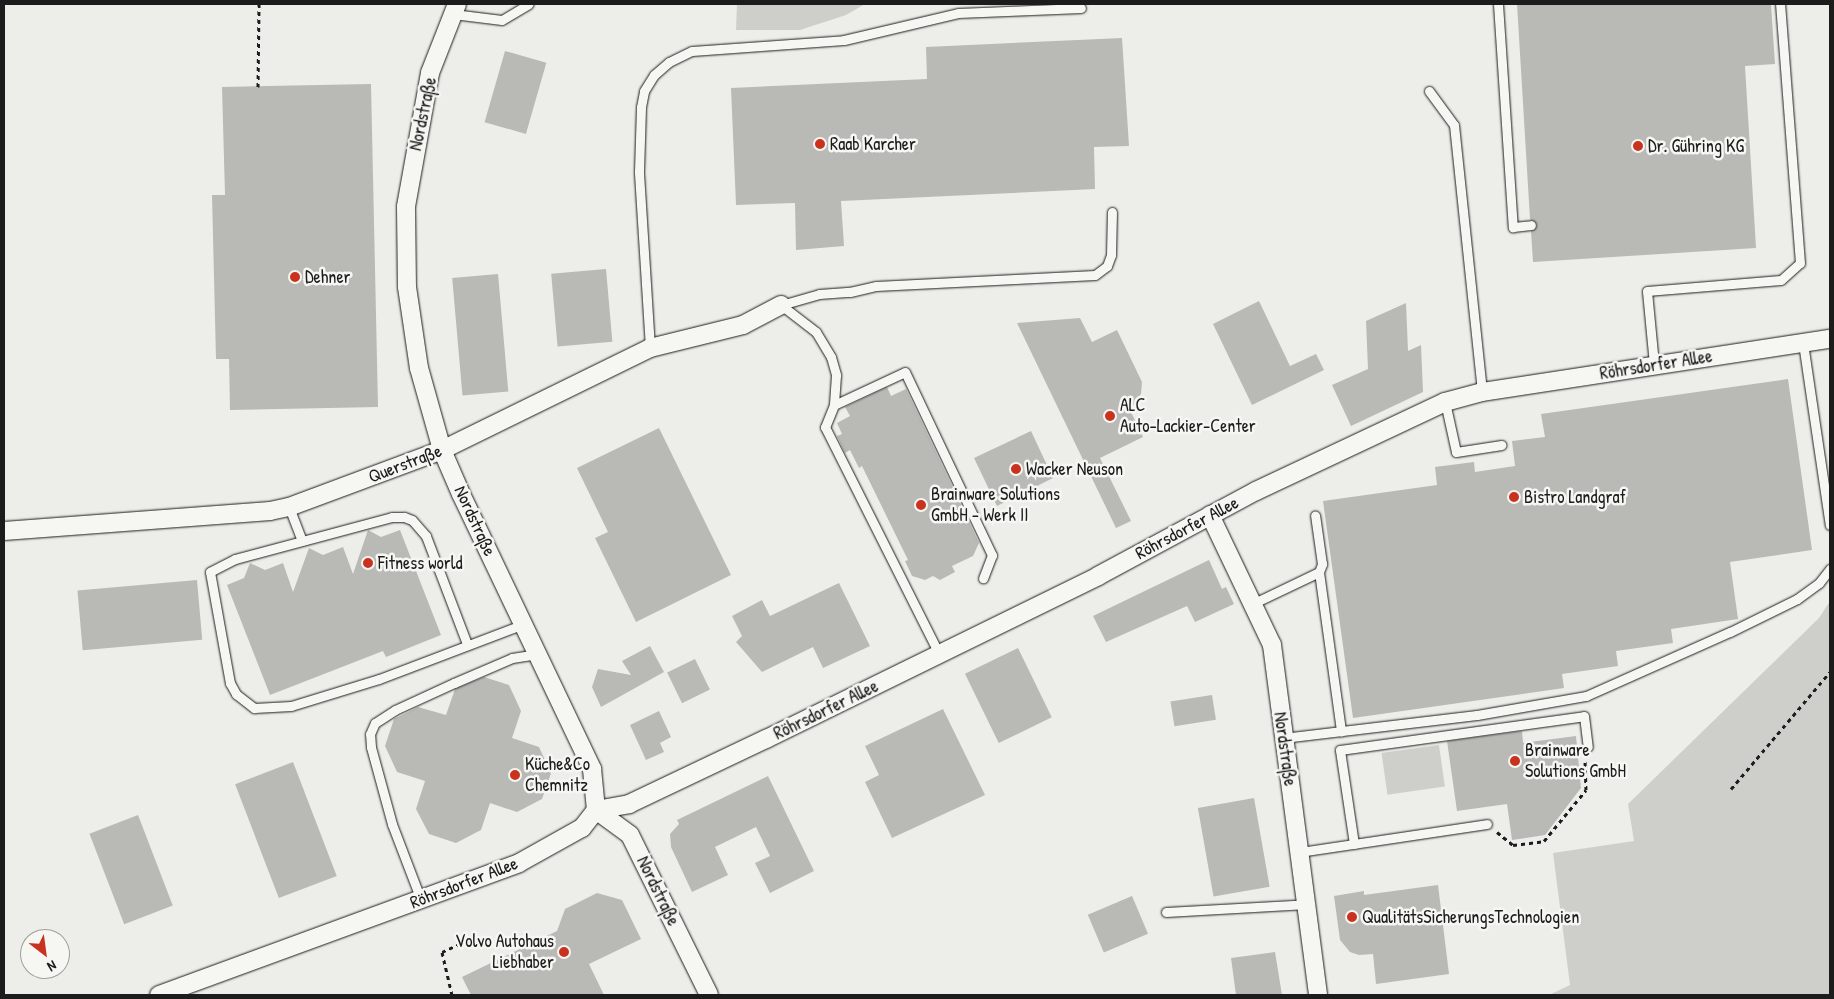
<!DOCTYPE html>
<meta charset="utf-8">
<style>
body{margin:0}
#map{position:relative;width:1834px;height:999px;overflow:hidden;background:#edede9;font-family:"Patrick Hand",sans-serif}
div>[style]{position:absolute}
.green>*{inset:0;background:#cececb;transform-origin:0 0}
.building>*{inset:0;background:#b9b9b6;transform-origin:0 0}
.path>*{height:3px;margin-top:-1.5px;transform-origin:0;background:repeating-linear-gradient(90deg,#1c1c1c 0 4px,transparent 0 8px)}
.roads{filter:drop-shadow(0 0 1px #1c1c1c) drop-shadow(0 0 1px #1c1c1c)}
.service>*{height:9px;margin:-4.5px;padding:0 4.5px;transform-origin:4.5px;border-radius:4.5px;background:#f6f6f2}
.minor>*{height:18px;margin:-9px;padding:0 9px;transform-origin:9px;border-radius:9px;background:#f6f6f2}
.dots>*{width:14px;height:14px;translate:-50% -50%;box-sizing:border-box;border:2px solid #f6f6f2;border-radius:50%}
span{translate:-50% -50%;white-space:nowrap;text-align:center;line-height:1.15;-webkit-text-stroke:5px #f6f6f2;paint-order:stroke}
.street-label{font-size:18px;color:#1c1c1c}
.poi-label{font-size:18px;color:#1c1c1c}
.left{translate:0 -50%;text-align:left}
.right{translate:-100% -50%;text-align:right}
.frame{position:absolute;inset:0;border:5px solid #1c1c1c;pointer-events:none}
.north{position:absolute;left:20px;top:929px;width:50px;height:50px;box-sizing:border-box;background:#f6f6f2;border:1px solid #9f9f9c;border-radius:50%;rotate:150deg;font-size:14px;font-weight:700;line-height:20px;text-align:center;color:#1c1c1c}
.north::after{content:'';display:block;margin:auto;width:18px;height:22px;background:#c8321e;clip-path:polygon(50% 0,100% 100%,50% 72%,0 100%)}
</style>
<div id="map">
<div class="green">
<div style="clip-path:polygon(737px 4px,865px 4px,846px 15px,800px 30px,736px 30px)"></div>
<div style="clip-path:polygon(1830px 601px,1830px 995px,1549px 995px,1570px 985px,1553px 853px,1634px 841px,1628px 804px,1819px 618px)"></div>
<div style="left:1439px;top:745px;width:42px;height:58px;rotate:82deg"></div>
</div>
<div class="building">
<div style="clip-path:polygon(1517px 4px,1771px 4px,1775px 64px,1745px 66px,1756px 248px,1533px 262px,1531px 231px,1537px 225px,1530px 219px)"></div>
<div style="clip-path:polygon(1122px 38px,1129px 146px,1094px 147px,1095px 189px,841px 201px,844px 246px,796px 250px,795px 203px,736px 205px,731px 88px,927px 79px,926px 47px)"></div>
<div style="left:505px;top:51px;width:43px;height:74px;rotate:16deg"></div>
<div style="clip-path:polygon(371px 84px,378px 407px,230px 410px,229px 359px,216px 359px,212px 195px,225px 195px,222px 87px)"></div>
<div style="left:606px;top:269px;width:73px;height:55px;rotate:85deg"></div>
<div style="left:498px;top:274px;width:118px;height:46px;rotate:85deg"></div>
<div style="clip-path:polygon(1259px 301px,1290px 366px,1316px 354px,1324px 370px,1252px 405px,1213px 324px)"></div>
<div style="clip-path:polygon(1406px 303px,1408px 351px,1421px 345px,1423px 392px,1351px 426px,1332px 385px,1368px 369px,1366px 321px)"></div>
<div style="clip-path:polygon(1080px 318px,1092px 342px,1117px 330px,1142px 382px,1141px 394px,1130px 410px,1143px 437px,1100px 458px,1131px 521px,1116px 528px,1017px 323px)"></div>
<div style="clip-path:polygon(1788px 379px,1812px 550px,1730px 562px,1738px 619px,1671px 629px,1673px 643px,1616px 651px,1618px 666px,1562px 674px,1564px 688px,1353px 718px,1323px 501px,1437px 485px,1435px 467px,1474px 462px,1475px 472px,1515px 466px,1512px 441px,1545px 437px,1541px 414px)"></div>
<div style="clip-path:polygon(887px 387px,891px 396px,906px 389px,979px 543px,973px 556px,952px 566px,955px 572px,940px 580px,933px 576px,925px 580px,912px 576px,905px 561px,908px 560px,862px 466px,859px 468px,850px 450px,845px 453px,837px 436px,842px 434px,837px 423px,850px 416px,845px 407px)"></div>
<div style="clip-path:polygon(659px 428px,731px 575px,636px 622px,595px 538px,608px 532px,577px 468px)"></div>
<div style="clip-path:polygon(1031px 431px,1053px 478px,1035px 487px,1026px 496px,1023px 493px,997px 506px,974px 458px)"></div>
<div style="clip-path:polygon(368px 530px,381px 537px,400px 530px,441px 635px,386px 657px,383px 651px,270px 695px,227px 585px,244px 578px,250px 563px,265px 570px,283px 563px,293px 592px,309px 548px,323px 555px,343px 547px,353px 574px)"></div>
<div style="clip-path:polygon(1209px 560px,1222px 589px,1226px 587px,1234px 604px,1195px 622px,1187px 606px,1106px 642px,1093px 616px)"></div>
<div style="left:197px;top:580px;width:60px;height:120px;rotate:85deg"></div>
<div style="clip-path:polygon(839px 583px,870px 646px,823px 668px,813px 647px,762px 672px,736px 642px,742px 636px,732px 616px,762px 600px,770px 616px)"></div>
<div style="clip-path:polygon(650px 646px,664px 672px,601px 707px,592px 687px,598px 669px,631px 675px,622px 661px)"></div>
<div style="left:1018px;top:648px;width:77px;height:59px;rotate:64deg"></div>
<div style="left:695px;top:659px;width:34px;height:31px;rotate:64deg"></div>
<div style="clip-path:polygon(484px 677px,509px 685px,521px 711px,512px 738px,539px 747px,551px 773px,542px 799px,517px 812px,490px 803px,481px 830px,456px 843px,429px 834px,416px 809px,425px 781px,397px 772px,385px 746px,394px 719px,418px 707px,446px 715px,455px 689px)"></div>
<div style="left:1212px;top:695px;width:25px;height:42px;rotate:81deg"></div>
<div style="clip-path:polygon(943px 709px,985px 795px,892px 838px,865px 782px,879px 775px,865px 746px)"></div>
<div style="clip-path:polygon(659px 711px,671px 737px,660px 743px,664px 752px,646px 760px,630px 725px)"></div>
<div style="clip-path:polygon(1522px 731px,1523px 743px,1576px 736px,1581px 788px,1545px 835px,1512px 840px,1507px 804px,1457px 811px,1447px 741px)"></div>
<div style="left:293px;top:762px;width:122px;height:62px;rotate:69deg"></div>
<div style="clip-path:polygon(768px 776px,814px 871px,770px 893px,755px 863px,770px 856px,756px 827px,715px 847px,728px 875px,692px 892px,671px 847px,670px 834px,679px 824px,677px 820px)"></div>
<div style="left:1254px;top:798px;width:90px;height:57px;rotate:80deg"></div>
<div style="left:138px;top:815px;width:97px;height:52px;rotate:69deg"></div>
<div style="clip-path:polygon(1438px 885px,1449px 974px,1376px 984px,1373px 954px,1359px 955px,1350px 952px,1340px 940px,1334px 896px,1364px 891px,1364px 895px)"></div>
<div style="clip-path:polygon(597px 893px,622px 900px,641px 939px,589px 964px,604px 995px,471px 995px,462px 977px,557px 931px,565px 909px)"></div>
<div style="left:1132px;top:896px;width:41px;height:48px;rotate:67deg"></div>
<div style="clip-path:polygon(1275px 952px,1282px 995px,1236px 995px,1231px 958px)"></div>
</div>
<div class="path">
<div style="left:258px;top:87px;width:83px;rotate:-89.3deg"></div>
<div style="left:1731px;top:789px;width:153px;rotate:-49.8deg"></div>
<div style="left:1497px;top:832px;width:21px;rotate:39deg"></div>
<div style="left:1513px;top:845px;width:31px;rotate:-7deg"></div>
<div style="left:1544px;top:841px;width:66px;rotate:-50.5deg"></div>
<div style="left:1586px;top:790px;width:31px;rotate:-92deg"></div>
<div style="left:452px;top:995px;width:44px;rotate:-103.1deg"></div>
<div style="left:442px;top:952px;width:17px;rotate:-25deg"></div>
</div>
<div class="roads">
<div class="service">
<div style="left:1498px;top:4px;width:224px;rotate:86.2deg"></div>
<div style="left:1513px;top:227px;width:18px;rotate:-6deg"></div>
<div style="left:453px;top:14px;width:49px;rotate:7deg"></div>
<div style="left:502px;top:20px;width:31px;rotate:-31deg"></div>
<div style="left:1429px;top:91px;width:42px;rotate:53.7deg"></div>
<div style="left:1454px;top:125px;width:268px;rotate:84deg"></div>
<div style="left:781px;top:305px;width:44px;rotate:37.6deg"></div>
<div style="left:816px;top:332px;width:29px;rotate:59deg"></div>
<div style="left:831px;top:357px;width:19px;rotate:74deg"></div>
<div style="left:836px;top:375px;width:30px;rotate:94deg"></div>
<div style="left:834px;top:405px;width:24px;rotate:112deg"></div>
<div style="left:825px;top:427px;width:254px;rotate:63.3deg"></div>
<div style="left:781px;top:305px;width:40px;rotate:-16deg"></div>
<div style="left:819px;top:294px;width:31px;rotate:-4deg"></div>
<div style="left:850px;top:292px;width:27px;rotate:-13deg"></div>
<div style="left:876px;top:286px;width:219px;rotate:-2.9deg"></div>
<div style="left:1095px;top:275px;width:15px;rotate:-37deg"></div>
<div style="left:1107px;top:266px;width:12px;rotate:-70deg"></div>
<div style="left:1111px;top:255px;width:43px;rotate:-88.7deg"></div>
<div style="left:1803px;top:343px;width:184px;rotate:81.6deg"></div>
<div style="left:650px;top:348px;width:177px;rotate:-93.6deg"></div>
<div style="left:639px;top:171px;width:64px;rotate:-88.2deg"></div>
<div style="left:641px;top:107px;width:16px;rotate:-79deg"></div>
<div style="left:644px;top:91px;width:19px;rotate:-58deg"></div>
<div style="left:654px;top:75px;width:20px;rotate:-41deg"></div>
<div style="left:669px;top:62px;width:25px;rotate:-26deg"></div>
<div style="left:692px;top:51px;width:152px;rotate:-4.1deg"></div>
<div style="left:844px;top:40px;width:117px;rotate:-13.3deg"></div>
<div style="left:958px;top:13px;width:123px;rotate:-2.3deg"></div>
<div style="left:1654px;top:364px;width:73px;rotate:-95.5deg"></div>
<div style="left:1647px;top:291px;width:134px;rotate:-4.7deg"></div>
<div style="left:1781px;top:280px;width:25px;rotate:-42deg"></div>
<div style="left:1800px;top:263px;width:260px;rotate:-94.4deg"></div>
<div style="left:1445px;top:402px;width:51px;rotate:77.6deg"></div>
<div style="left:1456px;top:452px;width:46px;rotate:-8.8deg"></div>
<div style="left:834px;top:405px;width:78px;rotate:-24.9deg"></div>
<div style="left:905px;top:372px;width:203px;rotate:64.6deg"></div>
<div style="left:992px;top:555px;width:25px;rotate:111deg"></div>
<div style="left:289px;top:507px;width:36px;rotate:69deg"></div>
<div style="left:1319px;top:572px;width:161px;rotate:82.1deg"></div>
<div style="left:1252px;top:604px;width:74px;rotate:-25.5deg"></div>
<div style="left:1319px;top:572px;width:9px;rotate:-69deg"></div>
<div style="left:1322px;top:564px;width:49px;rotate:-98.1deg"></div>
<div style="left:467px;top:644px;width:116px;rotate:-110.8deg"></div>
<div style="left:426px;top:536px;width:21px;rotate:-131deg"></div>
<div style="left:412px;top:520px;width:9px;rotate:-159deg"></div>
<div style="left:404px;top:517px;width:12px;rotate:180deg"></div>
<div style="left:392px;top:517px;width:163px;rotate:165deg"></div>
<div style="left:235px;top:559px;width:28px;rotate:153deg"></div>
<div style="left:210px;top:572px;width:113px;rotate:79.8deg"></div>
<div style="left:230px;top:683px;width:13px;rotate:61deg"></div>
<div style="left:236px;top:694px;width:23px;rotate:38deg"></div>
<div style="left:254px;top:708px;width:37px;rotate:-3deg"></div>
<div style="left:291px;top:706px;width:92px;rotate:-17.1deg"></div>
<div style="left:379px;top:679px;width:155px;rotate:-20.8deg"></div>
<div style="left:1283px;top:738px;width:195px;rotate:-6.8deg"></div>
<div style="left:1477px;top:715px;width:111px;rotate:-9.9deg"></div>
<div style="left:1586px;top:696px;width:158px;rotate:-24deg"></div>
<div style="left:1730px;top:632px;width:75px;rotate:-26.2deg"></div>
<div style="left:1797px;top:599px;width:27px;rotate:-36deg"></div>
<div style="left:1819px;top:583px;width:18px;rotate:-52deg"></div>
<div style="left:1354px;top:844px;width:95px;rotate:-98.5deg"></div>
<div style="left:1340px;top:750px;width:246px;rotate:-7.9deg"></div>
<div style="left:1584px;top:716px;width:31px;rotate:83deg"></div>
<div style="left:1300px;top:852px;width:189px;rotate:-8.5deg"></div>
<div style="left:421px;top:900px;width:81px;rotate:-110.9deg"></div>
<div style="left:392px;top:824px;width:80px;rotate:-105.3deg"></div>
<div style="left:371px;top:747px;width:13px;rotate:-94deg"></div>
<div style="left:370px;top:734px;width:12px;rotate:-66deg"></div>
<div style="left:375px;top:723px;width:24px;rotate:-33deg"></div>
<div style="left:395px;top:710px;width:65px;rotate:-24.6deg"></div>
<div style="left:454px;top:683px;width:63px;rotate:-23.3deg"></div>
<div style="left:512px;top:658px;width:26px;rotate:-9deg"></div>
<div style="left:1166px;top:912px;width:141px;rotate:-3.2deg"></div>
</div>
<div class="minor">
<div style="left:457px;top:4px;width:74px;rotate:111.4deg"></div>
<div style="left:430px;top:73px;width:136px;rotate:100.2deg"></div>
<div style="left:406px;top:207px;width:80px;rotate:89.3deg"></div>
<div style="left:407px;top:287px;width:82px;rotate:81.6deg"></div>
<div style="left:419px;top:368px;width:85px;rotate:74.3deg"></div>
<div style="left:442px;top:450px;width:48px;rotate:66.6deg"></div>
<div style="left:461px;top:494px;width:305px;rotate:64.5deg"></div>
<div style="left:592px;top:769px;width:41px;rotate:84.4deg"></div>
<div style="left:596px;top:810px;width:42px;rotate:36.3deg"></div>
<div style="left:630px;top:835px;width:178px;rotate:63.7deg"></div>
<div style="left:1210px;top:515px;width:144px;rotate:64.5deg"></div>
<div style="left:1272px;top:645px;width:353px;rotate:82.5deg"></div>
<div style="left:4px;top:531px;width:267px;rotate:-4.3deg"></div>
<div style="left:270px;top:511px;width:19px;rotate:-12deg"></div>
<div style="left:289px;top:507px;width:163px;rotate:-20.4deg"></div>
<div style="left:442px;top:450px;width:232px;rotate:-26.1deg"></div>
<div style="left:650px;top:348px;width:96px;rotate:-13.9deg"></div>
<div style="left:743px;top:325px;width:43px;rotate:-27.8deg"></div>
<div style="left:159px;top:995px;width:383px;rotate:-20.1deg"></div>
<div style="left:519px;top:863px;width:72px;rotate:-29.1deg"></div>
<div style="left:582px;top:828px;width:23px;rotate:-52deg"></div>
<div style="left:596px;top:810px;width:34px;rotate:-10deg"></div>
<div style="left:629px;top:804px;width:152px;rotate:-25.4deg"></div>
<div style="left:766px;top:739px;width:370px;rotate:-26.1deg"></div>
<div style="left:1098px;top:576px;width:179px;rotate:-28.3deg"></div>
<div style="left:1256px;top:491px;width:209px;rotate:-25.2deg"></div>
<div style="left:1445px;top:402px;width:38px;rotate:-15deg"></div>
<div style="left:1482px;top:392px;width:352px;rotate:-8.7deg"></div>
</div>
</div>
<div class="dots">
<div style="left:820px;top:144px;background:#c8321e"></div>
<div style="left:1638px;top:146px;background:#c8321e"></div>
<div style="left:295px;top:277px;background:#c8321e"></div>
<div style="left:1110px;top:416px;background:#c8321e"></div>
<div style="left:1016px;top:469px;background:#c8321e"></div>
<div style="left:1514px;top:497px;background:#c8321e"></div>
<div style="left:921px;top:505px;background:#c8321e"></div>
<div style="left:368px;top:563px;background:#c8321e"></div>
<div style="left:1515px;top:761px;background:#c8321e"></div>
<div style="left:515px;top:775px;background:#c8321e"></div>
<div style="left:1352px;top:917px;background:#c8321e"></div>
<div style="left:564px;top:952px;background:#c8321e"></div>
</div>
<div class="street-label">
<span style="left:423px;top:114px;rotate:-78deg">Nordstraße</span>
<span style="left:1656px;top:365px;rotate:-9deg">Röhrsdorfer Allee</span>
<span style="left:405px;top:464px;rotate:-21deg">Querstraße</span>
<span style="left:475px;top:521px;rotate:65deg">Nordstraße</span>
<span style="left:1187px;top:528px;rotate:-28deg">Röhrsdorfer Allee</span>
<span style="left:826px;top:710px;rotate:-26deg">Röhrsdorfer Allee</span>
<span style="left:1285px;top:749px;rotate:82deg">Nordstraße</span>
<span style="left:464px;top:883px;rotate:-21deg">Röhrsdorfer Allee</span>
<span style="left:658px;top:891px;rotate:64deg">Nordstraße</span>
</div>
<div class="poi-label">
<span class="left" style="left:830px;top:144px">Raab Karcher</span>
<span class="left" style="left:1648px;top:146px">Dr. Gühring KG</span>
<span class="left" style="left:305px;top:277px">Dehner</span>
<span class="left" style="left:1120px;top:416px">ALC<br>Auto-Lackier-Center</span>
<span class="left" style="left:1026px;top:469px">Wacker Neuson</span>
<span class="left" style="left:931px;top:505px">Brainware Solutions<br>GmbH - Werk II</span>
<span class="left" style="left:1524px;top:497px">Bistro Landgraf</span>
<span class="left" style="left:378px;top:563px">Fitness world</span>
<span class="left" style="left:1525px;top:761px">Brainware<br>Solutions GmbH</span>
<span class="left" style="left:525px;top:775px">Küche&amp;Co<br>Chemnitz</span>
<span class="left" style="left:1362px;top:917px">QualitätsSicherungsTechnologien</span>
<span class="right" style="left:554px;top:952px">Volvo Autohaus<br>Liebhaber</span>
</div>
<div class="frame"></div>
<div class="north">N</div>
</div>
